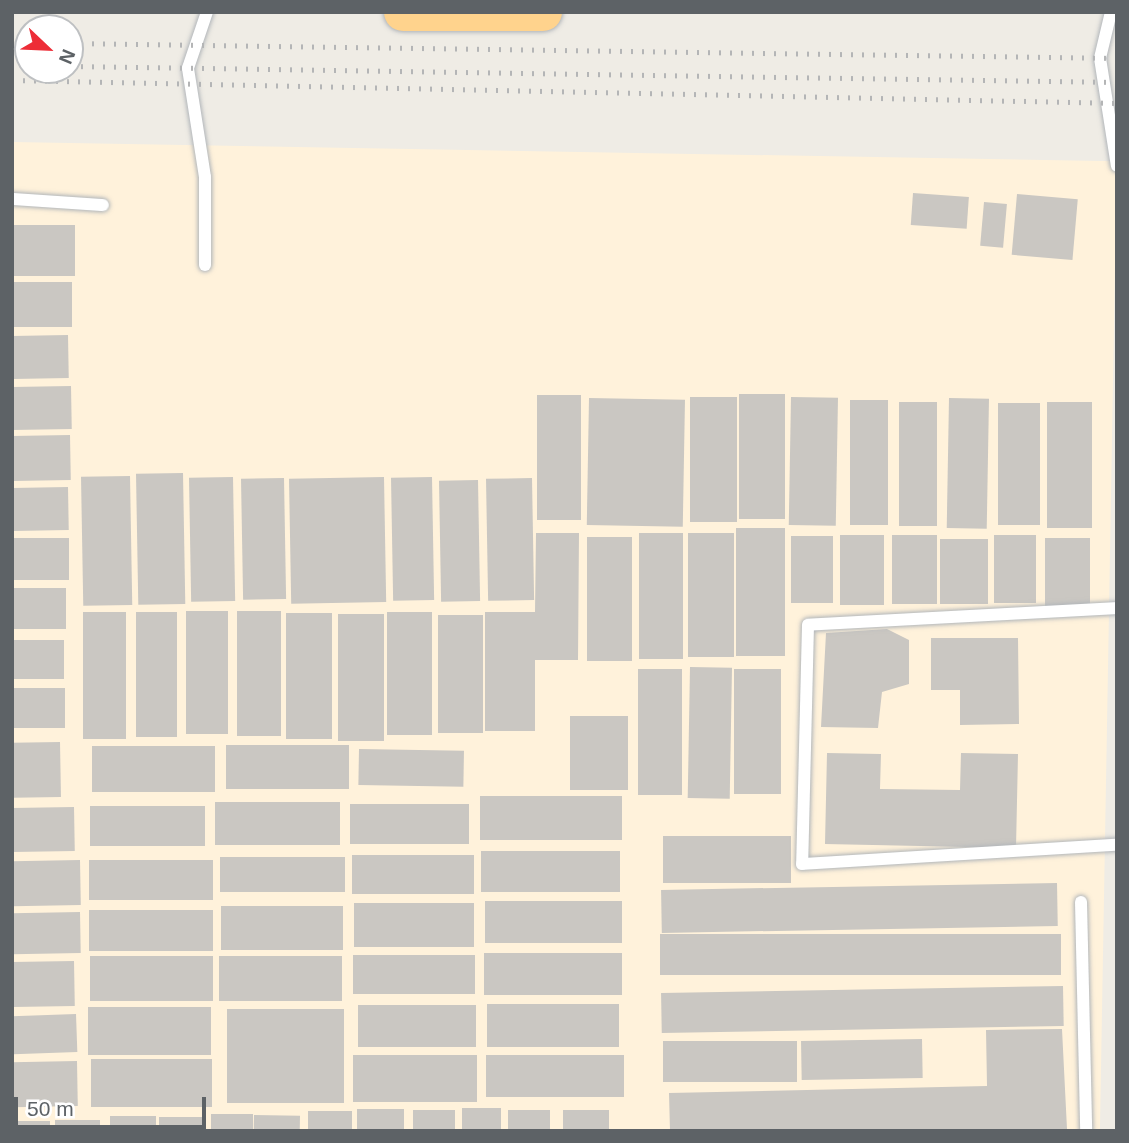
<!DOCTYPE html>
<style>
body{margin:0}
#map{position:relative;width:1129px;height:1143px;overflow:hidden;background:#efece5;font-family:Arial,sans-serif}
div>[style]{position:absolute}
.commercial>*{inset:0;background:#fff2db;transform-origin:0 0}
.building>*{inset:0;background:#cac7c2;transform-origin:0 0}
.roads{filter:drop-shadow(0 0 2px #b2b6ba) drop-shadow(0 0 2px #b2b6ba)}
.lane>*{height:12px;margin:-6px;padding:0 6px;transform-origin:6px;border-radius:6px;background:#fff}
.highway>*{height:38px;margin:-19px;padding:0 19px;transform-origin:19px;border-radius:19px;background:#ffd38d}
.rail>*{height:5px;margin-top:-2.5px;transform-origin:0;background:repeating-linear-gradient(90deg,#b4b5b6 0 2px,transparent 0 11px)}
span{translate:-50% -50%;white-space:nowrap;text-align:center;line-height:1.15;-webkit-text-stroke:5px #fff;paint-order:stroke}
.frame{position:absolute;inset:0;border:14px solid #5d6266;pointer-events:none}
.north{position:absolute;left:14px;top:14px;width:70px;height:70px;box-sizing:border-box;background:#fff;border:2px solid #bec0c2;border-radius:50%;rotate:113deg;font-size:19px;font-weight:700;line-height:28px;text-align:center;color:#5d6266}
.north::after{content:'';display:block;margin:auto;width:24px;height:32px;background:#ed2d37;clip-path:polygon(50% 0,100% 100%,50% 72%,0 100%)}
.scale{position:absolute;left:14px;top:1097px;width:192px;height:32px;box-sizing:border-box;border:4px solid #5d6266;border-top:0;padding-left:9px;font-size:21px;line-height:24px;white-space:nowrap;color:#5d6266;-webkit-text-stroke:5px #fff;paint-order:stroke}
</style>
<div id="map">
<div class="commercial">
<div style="left:12px;top:142px;width:1105px;height:989px;rotate:1deg"></div>
</div>
<div class="building">
<div style="left:913px;top:193px;width:56px;height:32px;rotate:4deg"></div>
<div style="left:1017px;top:194px;width:61px;height:61px;rotate:5deg"></div>
<div style="left:984px;top:202px;width:23px;height:44px;rotate:5deg"></div>
<div style="left:75px;top:225px;width:51px;height:63px;rotate:90deg"></div>
<div style="left:72px;top:282px;width:45px;height:60px;rotate:90deg"></div>
<div style="left:68px;top:335px;width:43px;height:56px;rotate:89deg"></div>
<div style="left:71px;top:386px;width:43px;height:59px;rotate:89deg"></div>
<div style="left:739px;top:394px;width:46px;height:125px"></div>
<div style="left:581px;top:395px;width:125px;height:44px;rotate:90deg"></div>
<div style="left:690px;top:397px;width:47px;height:125px"></div>
<div style="left:791px;top:397px;width:47px;height:128px;rotate:1deg"></div>
<div style="left:589px;top:398px;width:96px;height:127px;rotate:1deg"></div>
<div style="left:949px;top:398px;width:40px;height:130px;rotate:1deg"></div>
<div style="left:850px;top:400px;width:38px;height:125px"></div>
<div style="left:899px;top:402px;width:38px;height:124px"></div>
<div style="left:1047px;top:402px;width:45px;height:126px"></div>
<div style="left:998px;top:403px;width:42px;height:122px"></div>
<div style="left:70px;top:435px;width:45px;height:58px;rotate:89deg"></div>
<div style="left:183px;top:473px;width:131px;height:47px;rotate:89deg"></div>
<div style="left:130px;top:476px;width:129px;height:49px;rotate:89deg"></div>
<div style="left:233px;top:477px;width:124px;height:44px;rotate:89deg"></div>
<div style="left:384px;top:477px;width:125px;height:95px;rotate:89deg"></div>
<div style="left:432px;top:477px;width:123px;height:41px;rotate:89deg"></div>
<div style="left:284px;top:478px;width:121px;height:43px;rotate:89deg"></div>
<div style="left:532px;top:478px;width:122px;height:46px;rotate:89deg"></div>
<div style="left:478px;top:480px;width:121px;height:39px;rotate:89deg"></div>
<div style="left:68px;top:487px;width:43px;height:56px;rotate:89deg"></div>
<div style="left:736px;top:528px;width:49px;height:128px"></div>
<div style="clip-path:polygon(536px 533px,579px 533px,578px 660px,535px 660px,535px 731px,485px 731px,485px 612px,535px 612px)"></div>
<div style="left:639px;top:533px;width:44px;height:126px"></div>
<div style="left:688px;top:533px;width:46px;height:124px"></div>
<div style="left:840px;top:535px;width:44px;height:70px"></div>
<div style="left:892px;top:535px;width:45px;height:69px"></div>
<div style="left:994px;top:535px;width:42px;height:68px"></div>
<div style="left:791px;top:536px;width:42px;height:67px"></div>
<div style="left:587px;top:537px;width:45px;height:124px"></div>
<div style="left:69px;top:538px;width:42px;height:57px;rotate:90deg"></div>
<div style="left:1045px;top:538px;width:45px;height:68px"></div>
<div style="left:940px;top:539px;width:48px;height:65px"></div>
<div style="left:66px;top:588px;width:41px;height:54px;rotate:90deg"></div>
<div style="left:186px;top:611px;width:42px;height:123px"></div>
<div style="left:237px;top:611px;width:44px;height:125px"></div>
<div style="left:83px;top:612px;width:43px;height:127px"></div>
<div style="left:177px;top:612px;width:125px;height:41px;rotate:90deg"></div>
<div style="left:387px;top:612px;width:45px;height:123px"></div>
<div style="left:286px;top:613px;width:46px;height:126px"></div>
<div style="left:338px;top:614px;width:46px;height:127px"></div>
<div style="left:438px;top:615px;width:45px;height:118px"></div>
<div style="clip-path:polygon(887px 629px,909px 640px,909px 684px,882px 692px,878px 728px,821px 727px,826px 633px)"></div>
<div style="clip-path:polygon(931px 638px,1018px 638px,1019px 724px,960px 725px,960px 690px,931px 690px)"></div>
<div style="left:64px;top:640px;width:39px;height:52px;rotate:90deg"></div>
<div style="left:690px;top:667px;width:42px;height:131px;rotate:1deg"></div>
<div style="left:638px;top:669px;width:44px;height:126px"></div>
<div style="left:734px;top:669px;width:47px;height:125px"></div>
<div style="left:65px;top:688px;width:40px;height:53px;rotate:90deg"></div>
<div style="left:570px;top:716px;width:58px;height:74px"></div>
<div style="left:60px;top:742px;width:55px;height:48px;rotate:89deg"></div>
<div style="left:226px;top:745px;width:123px;height:44px"></div>
<div style="left:92px;top:746px;width:123px;height:46px"></div>
<div style="left:359px;top:749px;width:105px;height:36px;rotate:1deg"></div>
<div style="clip-path:polygon(827px 753px,881px 754px,880px 789px,960px 790px,961px 753px,1018px 754px,1016px 848px,825px 844px)"></div>
<div style="left:480px;top:796px;width:142px;height:44px"></div>
<div style="left:215px;top:802px;width:125px;height:43px"></div>
<div style="left:350px;top:804px;width:119px;height:40px"></div>
<div style="left:90px;top:806px;width:115px;height:40px"></div>
<div style="left:74px;top:807px;width:44px;height:62px;rotate:89deg"></div>
<div style="left:663px;top:836px;width:128px;height:47px"></div>
<div style="left:481px;top:851px;width:139px;height:41px"></div>
<div style="left:352px;top:855px;width:122px;height:39px"></div>
<div style="left:220px;top:857px;width:125px;height:35px"></div>
<div style="left:80px;top:860px;width:45px;height:68px;rotate:89deg"></div>
<div style="left:89px;top:860px;width:124px;height:40px"></div>
<div style="left:1057px;top:883px;width:43px;height:396px;rotate:89deg"></div>
<div style="left:485px;top:901px;width:137px;height:42px"></div>
<div style="left:354px;top:903px;width:120px;height:44px"></div>
<div style="left:221px;top:906px;width:122px;height:44px"></div>
<div style="left:89px;top:910px;width:124px;height:41px"></div>
<div style="left:80px;top:912px;width:41px;height:68px;rotate:89deg"></div>
<div style="left:1061px;top:934px;width:41px;height:401px;rotate:90deg"></div>
<div style="left:484px;top:953px;width:138px;height:42px"></div>
<div style="left:353px;top:955px;width:122px;height:39px"></div>
<div style="left:90px;top:956px;width:123px;height:45px"></div>
<div style="left:219px;top:956px;width:123px;height:45px"></div>
<div style="left:74px;top:961px;width:45px;height:62px;rotate:89deg"></div>
<div style="left:1063px;top:986px;width:40px;height:402px;rotate:89deg"></div>
<div style="left:487px;top:1004px;width:132px;height:43px"></div>
<div style="left:358px;top:1005px;width:118px;height:42px"></div>
<div style="left:88px;top:1007px;width:123px;height:48px"></div>
<div style="left:227px;top:1009px;width:117px;height:94px"></div>
<div style="left:76px;top:1014px;width:38px;height:64px;rotate:88deg"></div>
<div style="clip-path:polygon(1062px 1029px,1067px 1129px,670px 1131px,669px 1093px,987px 1086px,986px 1030px)"></div>
<div style="left:922px;top:1039px;width:39px;height:121px;rotate:89deg"></div>
<div style="left:797px;top:1041px;width:41px;height:134px;rotate:90deg"></div>
<div style="left:353px;top:1055px;width:124px;height:47px"></div>
<div style="left:486px;top:1055px;width:138px;height:42px"></div>
<div style="left:91px;top:1059px;width:121px;height:48px"></div>
<div style="left:77px;top:1061px;width:45px;height:65px;rotate:89deg"></div>
<div style="left:462px;top:1108px;width:39px;height:23px"></div>
<div style="left:357px;top:1109px;width:47px;height:22px"></div>
<div style="left:413px;top:1110px;width:42px;height:21px"></div>
<div style="left:508px;top:1110px;width:42px;height:21px"></div>
<div style="left:563px;top:1110px;width:46px;height:21px"></div>
<div style="left:308px;top:1111px;width:44px;height:20px"></div>
<div style="left:211px;top:1114px;width:42px;height:17px"></div>
<div style="left:254px;top:1115px;width:46px;height:16px;rotate:1deg"></div>
<div style="left:110px;top:1116px;width:46px;height:15px"></div>
<div style="left:159px;top:1117px;width:44px;height:14px"></div>
<div style="left:55px;top:1120px;width:45px;height:11px"></div>
<div style="left:12px;top:1121px;width:38px;height:10px"></div>
</div>
<div class="roads">
<div class="lane">
<div style="left:1111px;top:12px;width:47px;rotate:103.4deg"></div>
<div style="left:1100px;top:58px;width:109px;rotate:81.1deg"></div>
<div style="left:12px;top:199px;width:91px;rotate:3.8deg"></div>
<div style="left:205px;top:265px;width:88px;rotate:-90deg"></div>
<div style="left:205px;top:177px;width:110px;rotate:-98.9deg"></div>
<div style="left:188px;top:68px;width:59px;rotate:-71.3deg"></div>
<div style="left:1117px;top:608px;width:309px;rotate:176.9deg"></div>
<div style="left:808px;top:625px;width:239px;rotate:91.4deg"></div>
<div style="left:802px;top:864px;width:316px;rotate:-3.5deg"></div>
<div style="left:1081px;top:902px;width:229px;rotate:88.7deg"></div>
</div>
<div class="highway">
<div style="left:403px;top:12px;width:140px"></div>
</div>
</div>
<div class="rail">
<div style="left:12px;top:42px;width:16px"></div>
<div style="left:70px;top:43px;width:1047px;rotate:0.82deg"></div>
<div style="left:12px;top:66px;width:16px"></div>
<div style="left:70px;top:66px;width:1047px;rotate:0.88deg"></div>
<div style="left:12px;top:80px;width:1105px;rotate:1.19deg"></div>
</div>
<div class="frame"></div>
<div class="north">N</div>
<div class="scale">50 m</div>
</div>
